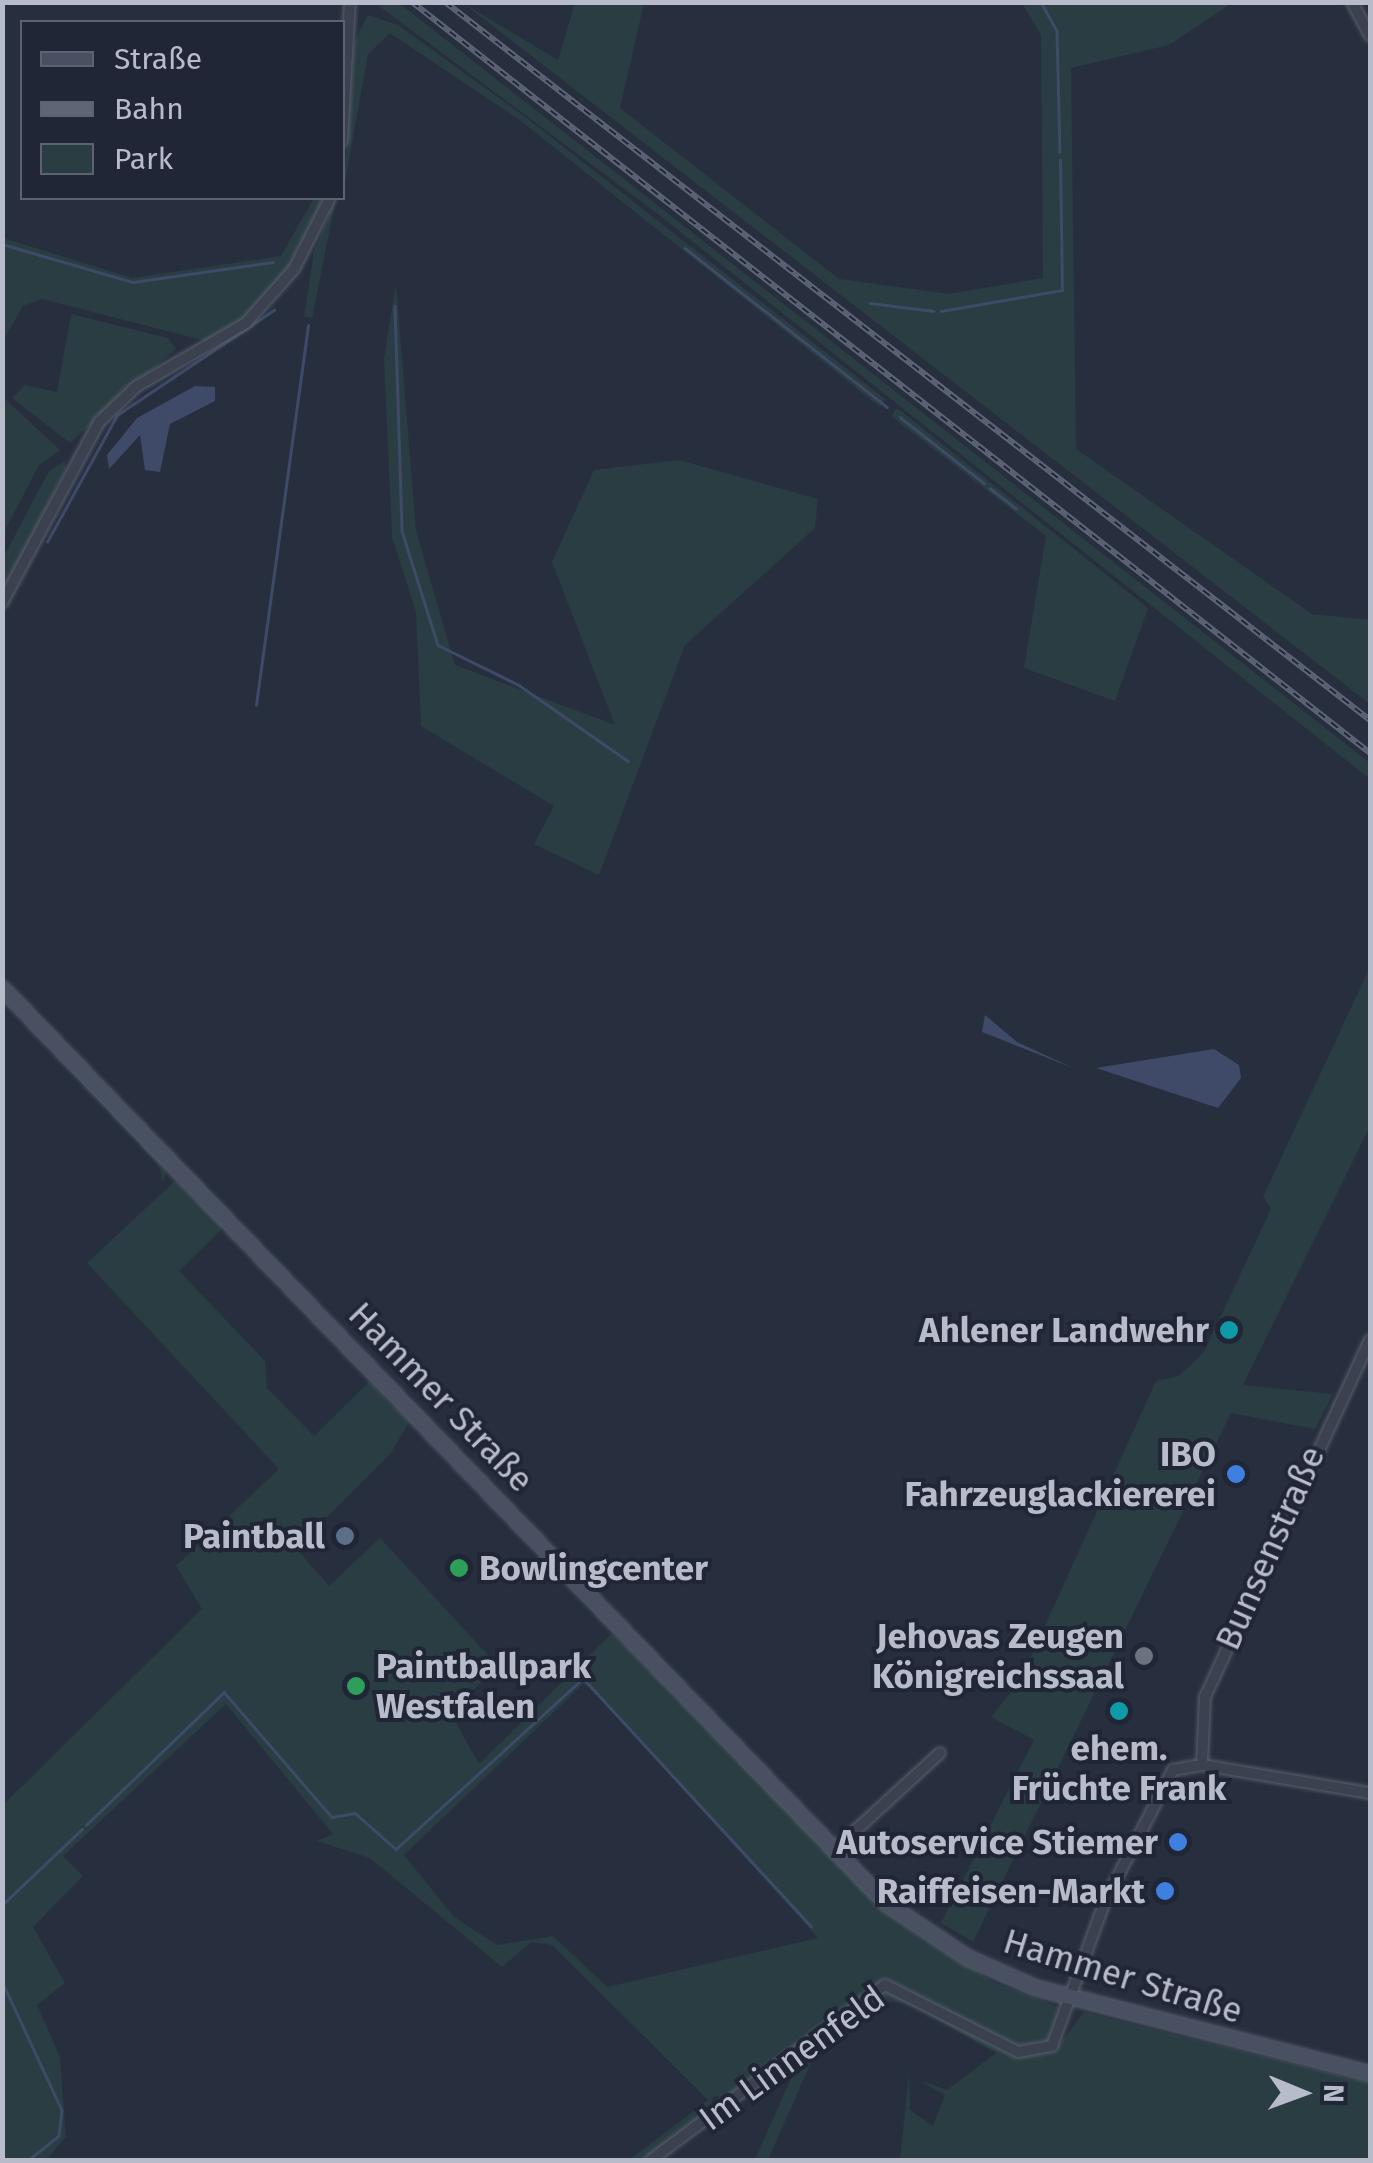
<!DOCTYPE html>
<meta charset="utf-8">
<style>
body{margin:0}
#map{position:relative;width:1373px;height:2163px;overflow:hidden;background:#272f3f;font-family:"Fira Sans",sans-serif}
div>[style]{position:absolute}
.green>*{inset:0;background:#2a3d42;transform-origin:0 0}
.water>*{inset:0;background:#3e4a67}
.stream>*{height:2.5px;margin:-1.25px;padding:0 1.25px;transform-origin:1.25px;border-radius:1.25px;background:#3e4a67}
.roads{filter:drop-shadow(0 0 2px #595f6d) drop-shadow(0 0 2px #595f6d)}
.street>*{height:10px;margin:-5px;padding:0 5px;transform-origin:5px;border-radius:5px;background:#3b414f}
.secondary>*{height:14px;margin:-7px;padding:0 7px;transform-origin:7px;border-radius:7px;background:#495062}
.rail>*{height:6px;margin-top:-3px;transform-origin:0;background:repeating-linear-gradient(90deg,#202635 0 8px,#5d6576 0 16px);box-sizing:border-box;border-block:2px solid #5d6576}
.dots>*{width:28px;height:28px;translate:-50% -50%;box-sizing:border-box;border:5px solid #202635;border-radius:50%}
span{translate:-50% -50%;white-space:nowrap;text-align:center;line-height:1.15;-webkit-text-stroke:8px #202635;paint-order:stroke}
.poi-label{font-size:35px;color:#b8bcca;font-weight:700}
.right{translate:-100% -50%;text-align:right}
.left{translate:0 -50%;text-align:left}
.street-label{font-size:35px;color:#b8bcca}
.frame{position:absolute;inset:0;border:5px solid #b8bcca;pointer-events:none}
.legend{position:absolute;left:20px;top:20px;width:325px;height:180px;box-sizing:border-box;background:#202635;border:2px solid #5d6271;margin:0;padding:12px 18px;list-style:none;font-size:30px;color:#b8bcca}
.legend li{display:flex;align-items:center;gap:20px;height:50px}
.legend b{width:50px;border:2px solid #5d6271}
.north{position:absolute;left:1253px;top:2043px;width:100px;height:100px;-webkit-text-stroke:8px #202635;paint-order:stroke;rotate:91deg;font-size:28px;font-weight:700;line-height:40px;text-align:center;color:#b8bcca}
.north::after{content:'';display:block;margin:auto;width:35px;height:45px;background:#b8bcca;clip-path:polygon(50% 0,100% 100%,50% 72%,0 100%)}
</style>
<div id="map">
<div class="green">
<div style="clip-path:polygon(375px 3px,399px 3px,1370px 763px,1370px 779px,654px 211px)"></div>
<div style="clip-path:polygon(463px 3px,558px 60px,575px 3px,644px 3px,620px 108px,839px 279px,949px 294px,1043px 278px,1041px 35px,1022px 3px,1232px 3px,1169px 45px,1071px 68px,1076px 449px,1312px 614px,1370px 620px,1370px 704px)"></div>
<div style="clip-path:polygon(368px 15px,398px 25px,528px 119px,885px 399px,880px 407px,521px 121px,390px 33px,368px 54px,343px 193px,354px 42px)"></div>
<div style="clip-path:polygon(314px 198px,324px 198px,288px 268px,241px 321px,206px 341px,42px 299px,23px 306px,3px 341px,3px 238px,132px 278px,281px 256px)"></div>
<div style="clip-path:polygon(336px 198px,312px 318px,304px 317px,314px 252px)"></div>
<div style="clip-path:polygon(396px 284px,416px 531px,455px 665px,615px 725px,552px 562px,594px 470px,679px 460px,818px 499px,815px 528px,685px 645px,599px 875px,534px 844px,554px 806px,421px 726px,416px 612px,392px 537px,384px 358px)"></div>
<div style="clip-path:polygon(71px 314px,168px 338px,176px 349px,70px 443px,12px 398px,25px 385px,57px 392px)"></div>
<div style="clip-path:polygon(3px 397px,60px 450px,39px 465px,3px 534px)"></div>
<div style="clip-path:polygon(897px 408px,1148px 608px,1115px 701px,1024px 668px,1046px 536px,891px 416px)"></div>
<div style="clip-path:polygon(65px 461px,65px 470px,3px 592px,3px 558px,49px 471px)"></div>
<div style="clip-path:polygon(1370px 967px,1370px 1126px,1243px 1385px,1333px 1394px,1315px 1429px,1231px 1413px,973px 1942px,941px 1923px,1034px 1740px,991px 1717px,1020px 1681px,1156px 1381px,1179px 1376px,1204px 1352px,1271px 1209px,1263px 1197px)"></div>
<div style="clip-path:polygon(2px 996px,168px 1168px,163px 1182px,159px 1166px)"></div>
<div style="clip-path:polygon(evenodd,176px 1180px,224px 1227px,179px 1271px,265px 1361px,267px 1388px,314px 1436px,369px 1382px,409px 1423px,390px 1454px,296px 1548px,329px 1586px,380px 1538px,498px 1666px,450px 1712px,479px 1764px,613px 1632px,880px 1906px,993px 1982px,1062px 2008px,1056px 2035px,1045px 2044px,1011px 2045px,887px 1979px,728px 2097px,714px 2096px,707px 2113px,645px 2160px,629px 2160px,708px 2100px,552px 1945px,531px 1942px,502px 1967px,370px 1858px,317px 1841px,333px 1834px,226px 1704px,63px 1856px,83px 1876px,33px 1927px,65px 1983px,37px 2005px,60px 2057px,66px 2137px,46px 2160px,3px 2160px,3px 1805px,202px 1609px,176px 1566px,279px 1469px,87px 1263px,176px 1180px,583px 1684px,590px 1687px,818px 1938px,607px 1987px,553px 1936px,497px 1945px,454px 1917px,404px 1855px,583px 1684px)"></div>
<div style="clip-path:polygon(901px 1990px,1022px 2057px,1056px 2049px,1084px 2012px,1370px 2083px,1370px 2160px,900px 2160px,909px 2073px,910px 2110px,933px 2126px,945px 2095px,919px 2080px,947px 2090px,996px 2053px,908px 2003px,867px 2000px)"></div>
<div style="left:805px;top:2047px;width:12px;height:186px;rotate:24deg"></div>
</div>
<div class="water">
<div style="clip-path:polygon(195px 386px,215px 387px,215px 401px,170px 424px,160px 472px,145px 470px,140px 435px,109px 469px,107px 455px,137px 418px)"></div>
<div style="clip-path:polygon(985px 1015px,1017px 1042px,1073px 1068px,982px 1032px)"></div>
<div style="clip-path:polygon(1214px 1049px,1239px 1065px,1241px 1078px,1218px 1108px,1096px 1068px)"></div>
</div>
<div class="stream">
<div style="left:1041px;top:2px;width:33px;rotate:61deg"></div>
<div style="left:1057px;top:31px;width:121px;rotate:88.6deg"></div>
<div style="left:2px;top:244px;width:136px;rotate:16.2deg"></div>
<div style="left:133px;top:282px;width:141px;rotate:-8.1deg"></div>
<div style="left:685px;top:248px;width:257px;rotate:38.2deg"></div>
<div style="left:870px;top:303px;width:64px;rotate:7.1deg"></div>
<div style="left:395px;top:306px;width:225px;rotate:88.2deg"></div>
<div style="left:402px;top:531px;width:120px;rotate:72.5deg"></div>
<div style="left:438px;top:645px;width:90px;rotate:26.3deg"></div>
<div style="left:519px;top:685px;width:133px;rotate:34.9deg"></div>
<div style="left:941px;top:311px;width:123px;rotate:-9.8deg"></div>
<div style="left:1062px;top:290px;width:130px;rotate:-90.9deg"></div>
<div style="left:900px;top:417px;width:107px;rotate:38.2deg"></div>
<div style="left:990px;top:488px;width:33px;rotate:38deg"></div>
<div style="left:47px;top:542px;width:145px;rotate:-61.1deg"></div>
<div style="left:117px;top:415px;width:189px;rotate:-33.8deg"></div>
<div style="left:256px;top:705px;width:383px;rotate:-82.2deg"></div>
<div style="left:86px;top:1825px;width:192px;rotate:-43.9deg"></div>
<div style="left:224px;top:1692px;width:165px;rotate:49.2deg"></div>
<div style="left:332px;top:1817px;width:23px;rotate:-10deg"></div>
<div style="left:355px;top:1813px;width:55px;rotate:41.3deg"></div>
<div style="left:396px;top:1849px;width:253px;rotate:-42.4deg"></div>
<div style="left:583px;top:1678px;width:337px;rotate:47.4deg"></div>
<div style="left:2px;top:1905px;width:110px;rotate:-43.5deg"></div>
<div style="left:2px;top:1981px;width:142px;rotate:65.1deg"></div>
<div style="left:62px;top:2110px;width:26px;rotate:97deg"></div>
<div style="left:59px;top:2136px;width:38px;rotate:141deg"></div>
</div>
<div class="roads">
<div class="street">
<div style="left:1352px;top:2px;width:38px;rotate:62deg"></div>
<div style="left:342px;top:141px;width:139px;rotate:-86.7deg"></div>
<div style="left:2px;top:603px;width:205px;rotate:-61.8deg"></div>
<div style="left:99px;top:422px;width:52px;rotate:-43.5deg"></div>
<div style="left:137px;top:386px;width:126px;rotate:-30deg"></div>
<div style="left:246px;top:323px;width:72px;rotate:-48.4deg"></div>
<div style="left:294px;top:269px;width:80px;rotate:-63.1deg"></div>
<div style="left:1202px;top:1765px;width:68px;rotate:-87.5deg"></div>
<div style="left:1205px;top:1697px;width:393px;rotate:-65.2deg"></div>
<div style="left:833px;top:1851px;width:145px;rotate:-42.5deg"></div>
<div style="left:651px;top:2160px;width:292px;rotate:-36.8deg"></div>
<div style="left:885px;top:1985px;width:149px;rotate:26.7deg"></div>
<div style="left:1018px;top:2052px;width:35px;rotate:-10deg"></div>
<div style="left:1052px;top:2046px;width:154px;rotate:-69.9deg"></div>
<div style="left:1105px;top:1901px;width:148px;rotate:-62.6deg"></div>
<div style="left:1173px;top:1770px;width:29px;rotate:-10deg"></div>
<div style="left:1202px;top:1765px;width:170px;rotate:9.5deg"></div>
</div>
<div class="secondary">
<div style="left:2px;top:988px;width:1274px;rotate:45.99deg"></div>
<div style="left:887px;top:1904px;width:97px;rotate:33.7deg"></div>
<div style="left:968px;top:1958px;width:74px;rotate:23.8deg"></div>
<div style="left:1036px;top:1988px;width:345px;rotate:14.4deg"></div>
</div>
</div>
<div class="rail">
<div style="left:412px;top:2px;width:1217px;rotate:38.09deg"></div>
<div style="left:445px;top:2px;width:1171px;rotate:37.82deg"></div>
</div>
<div class="dots">
<div style="left:1229px;top:1330px;background:#0f9aa8"></div>
<div style="left:1236px;top:1474px;background:#3f7fe0"></div>
<div style="left:345px;top:1536px;background:#5c6f8a"></div>
<div style="left:459px;top:1568px;background:#2e9e5b"></div>
<div style="left:1144px;top:1656px;background:#6b7280"></div>
<div style="left:356px;top:1686px;background:#2e9e5b"></div>
<div style="left:1119px;top:1711px;background:#0f9aa8"></div>
<div style="left:1178px;top:1842px;background:#3f7fe0"></div>
<div style="left:1165px;top:1891px;background:#3f7fe0"></div>
</div>
<div class="poi-label">
<span class="right" style="left:1209px;top:1330px">Ahlener Landwehr</span>
<span class="right" style="left:1216px;top:1474px">IBO<br>Fahrzeuglackiererei</span>
<span class="right" style="left:325px;top:1536px">Paintball</span>
<span class="left" style="left:479px;top:1568px">Bowlingcenter</span>
<span class="right" style="left:1124px;top:1656px">Jehovas Zeugen<br>Königreichssaal</span>
<span class="left" style="left:376px;top:1686px">Paintballpark<br>Westfalen</span>
<span style="left:1119px;top:1768px">ehem.<br>Früchte Frank</span>
<span class="right" style="left:1158px;top:1842px">Autoservice Stiemer</span>
<span class="right" style="left:1145px;top:1891px">Raiffeisen-Markt</span>
</div>
<div class="street-label">
<span style="left:441px;top:1397px;rotate:46deg">Hammer Straße</span>
<span style="left:1270px;top:1548px;rotate:-66deg">Bunsenstraße</span>
<span style="left:1123px;top:1976px;rotate:17deg">Hammer Straße</span>
<span style="left:792px;top:2058px;rotate:-36deg">Im Linnenfeld</span>
</div>
<div class="frame"></div>
<ul class="legend">
<li><b style="height:12px;background:#495062"></b>Straße</li>
<li><b style="height:12px;background:#5d6576"></b>Bahn</li>
<li><b style="height:28px;background:#2a3d42"></b>Park</li>
</ul>
<div class="north">N</div>
</div>
